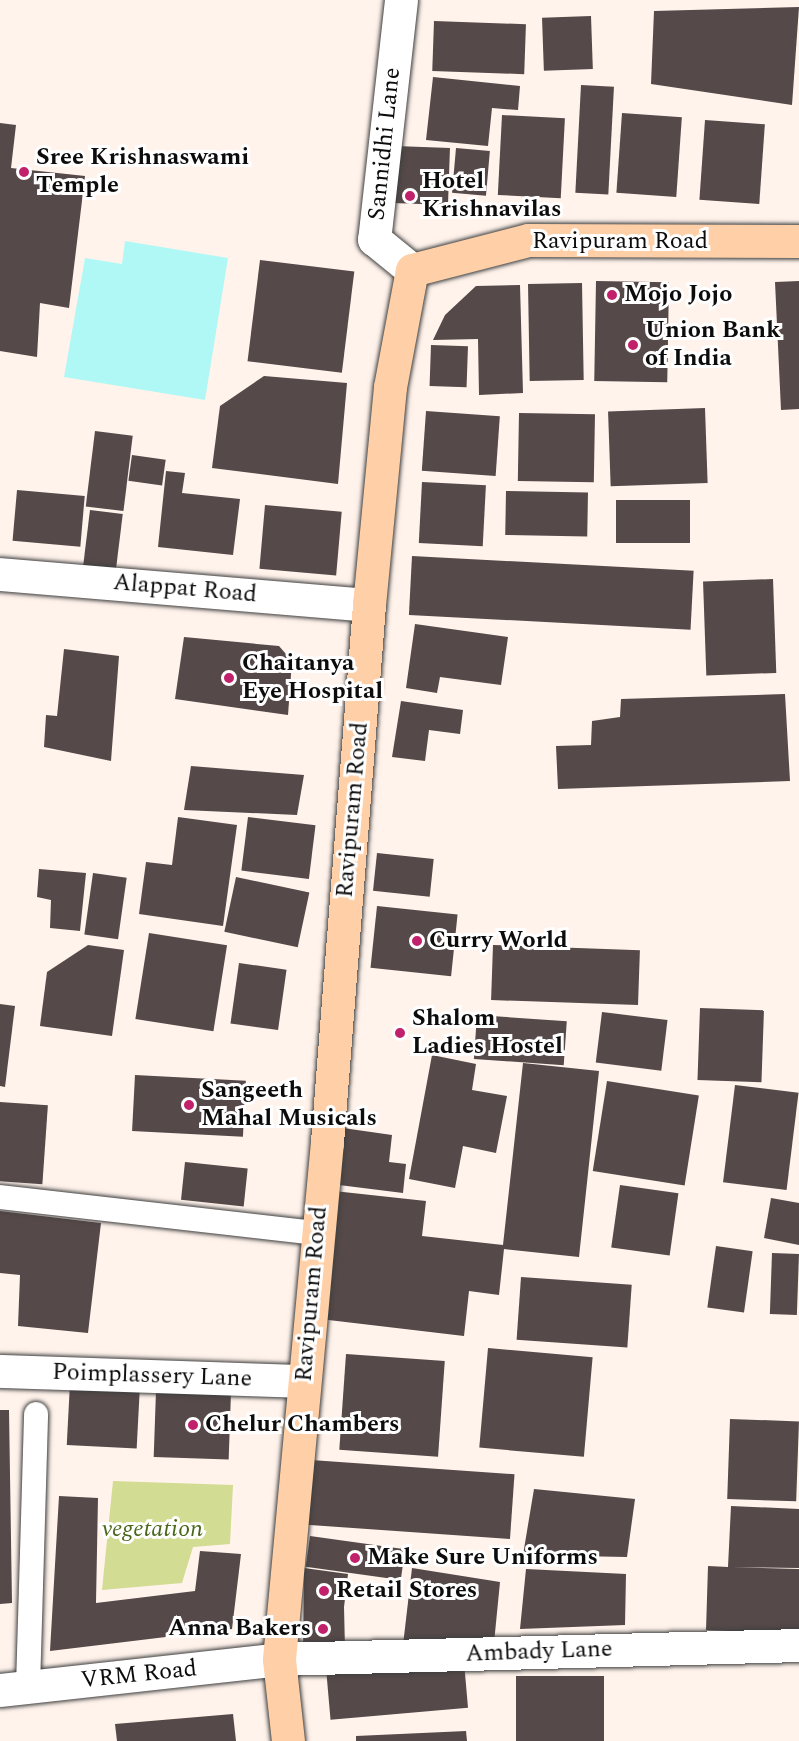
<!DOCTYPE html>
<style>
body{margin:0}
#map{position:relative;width:799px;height:1741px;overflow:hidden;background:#fff3ec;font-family:Spectral,serif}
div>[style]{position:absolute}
.forest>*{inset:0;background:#d2dc93}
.water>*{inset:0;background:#aff8f5}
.building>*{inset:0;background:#554949;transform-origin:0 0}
.roads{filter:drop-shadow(0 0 2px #3f3f3f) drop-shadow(0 0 2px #3f3f3f)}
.service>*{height:24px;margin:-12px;padding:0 12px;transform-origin:12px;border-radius:12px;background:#fff}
.minor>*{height:33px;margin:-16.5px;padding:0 16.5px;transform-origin:16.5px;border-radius:16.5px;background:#fff}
.tertiary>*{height:33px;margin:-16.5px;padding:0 16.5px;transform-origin:16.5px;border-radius:16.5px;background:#fff}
.secondary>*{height:33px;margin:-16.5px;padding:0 16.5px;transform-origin:16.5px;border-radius:16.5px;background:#ffd0a7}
.dots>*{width:16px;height:16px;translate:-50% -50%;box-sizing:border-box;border:3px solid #fff;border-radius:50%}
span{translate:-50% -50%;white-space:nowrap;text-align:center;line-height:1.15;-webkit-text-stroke:6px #fff;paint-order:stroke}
.street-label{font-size:24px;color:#0c0c0c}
.poi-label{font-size:24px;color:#0c0c0c;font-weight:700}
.left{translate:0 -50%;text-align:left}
.right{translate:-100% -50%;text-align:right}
.park-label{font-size:24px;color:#4a661b;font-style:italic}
</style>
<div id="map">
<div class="forest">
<div style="clip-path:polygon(113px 1481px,233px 1485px,230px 1544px,193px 1547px,182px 1583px,102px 1590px)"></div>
</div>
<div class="water">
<div style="clip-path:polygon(125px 241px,228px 258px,205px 400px,64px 377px,85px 258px,122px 264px)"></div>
</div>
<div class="building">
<div style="clip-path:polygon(799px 7px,792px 105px,651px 84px,654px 11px)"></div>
<div style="left:591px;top:16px;width:53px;height:49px;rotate:88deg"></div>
<div style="left:434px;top:21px;width:92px;height:50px;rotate:2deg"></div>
<div style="clip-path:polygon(433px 77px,520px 86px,518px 110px,492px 108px,488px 146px,426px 140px)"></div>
<div style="left:581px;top:85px;width:33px;height:108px;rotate:3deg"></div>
<div style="left:622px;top:113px;width:60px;height:80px;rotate:4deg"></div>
<div style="left:502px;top:115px;width:63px;height:80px;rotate:3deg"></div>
<div style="left:705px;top:120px;width:60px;height:80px;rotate:4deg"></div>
<div style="clip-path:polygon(0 123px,16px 125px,11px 168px,85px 176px,69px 308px,40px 303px,37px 357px,0 351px)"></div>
<div style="left:395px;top:146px;width:55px;height:57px;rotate:2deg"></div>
<div style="left:456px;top:148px;width:34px;height:45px;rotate:5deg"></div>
<div style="left:260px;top:260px;width:95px;height:102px;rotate:7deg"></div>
<div style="left:596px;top:281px;width:73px;height:100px;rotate:1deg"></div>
<div style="clip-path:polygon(799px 281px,799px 409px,781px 410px,775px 282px)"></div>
<div style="left:582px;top:283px;width:97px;height:54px;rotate:89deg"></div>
<div style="clip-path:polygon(520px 285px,523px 393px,479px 395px,478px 339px,433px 340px,445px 315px,476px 286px)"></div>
<div style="left:431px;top:345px;width:37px;height:41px;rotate:2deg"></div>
<div style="clip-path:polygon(264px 376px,347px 383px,338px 484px,212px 468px,220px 406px)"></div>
<div style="left:705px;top:408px;width:75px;height:97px;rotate:88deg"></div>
<div style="left:426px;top:411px;width:74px;height:60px;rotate:4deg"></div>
<div style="left:519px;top:413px;width:76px;height:68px;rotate:1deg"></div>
<div style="left:95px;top:431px;width:38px;height:76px;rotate:7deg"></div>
<div style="left:132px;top:455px;width:34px;height:26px;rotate:8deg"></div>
<div style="clip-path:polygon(166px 471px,185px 473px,182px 493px,240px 499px,233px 555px,158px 547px)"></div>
<div style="left:422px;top:482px;width:64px;height:61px;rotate:3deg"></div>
<div style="left:17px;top:490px;width:68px;height:51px;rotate:5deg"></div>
<div style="left:506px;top:491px;width:82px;height:44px;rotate:1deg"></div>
<div style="left:616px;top:500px;width:74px;height:43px"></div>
<div style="left:265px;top:505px;width:77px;height:64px;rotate:5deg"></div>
<div style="left:90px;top:510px;width:33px;height:60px;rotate:7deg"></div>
<div style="left:412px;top:556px;width:282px;height:59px;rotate:3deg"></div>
<div style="left:773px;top:579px;width:94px;height:70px;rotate:88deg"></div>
<div style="clip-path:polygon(415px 624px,508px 637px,501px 685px,440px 677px,437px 693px,406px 688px)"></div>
<div style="clip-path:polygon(184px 637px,279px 646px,292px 661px,288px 715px,175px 699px)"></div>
<div style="clip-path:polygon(64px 649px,119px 656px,111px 761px,44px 747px,46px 715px,57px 716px)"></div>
<div style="clip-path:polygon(785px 694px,790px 781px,558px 789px,556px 746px,591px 745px,592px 721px,620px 717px,621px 699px)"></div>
<div style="clip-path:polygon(401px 701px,463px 710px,460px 734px,429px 730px,425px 761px,392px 757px)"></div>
<div style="clip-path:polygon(191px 766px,304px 775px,297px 815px,184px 810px)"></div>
<div style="clip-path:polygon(178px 817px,237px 825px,223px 926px,139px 914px,146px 862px,172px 865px)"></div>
<div style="left:248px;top:817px;width:68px;height:54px;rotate:7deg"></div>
<div style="left:377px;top:853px;width:57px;height:38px;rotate:6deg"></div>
<div style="clip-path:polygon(39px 869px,86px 873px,80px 931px,50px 928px,51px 900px,37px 897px)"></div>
<div style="left:93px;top:873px;width:34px;height:62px;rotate:8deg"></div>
<div style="left:236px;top:877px;width:75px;height:56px;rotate:12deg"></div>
<div style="left:377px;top:906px;width:81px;height:62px;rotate:6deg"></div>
<div style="left:149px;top:933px;width:79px;height:87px;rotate:9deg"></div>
<div style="clip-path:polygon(88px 945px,124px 950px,112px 1036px,40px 1026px,47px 972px)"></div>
<div style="left:493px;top:945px;width:147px;height:55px;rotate:2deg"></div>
<div style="left:239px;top:963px;width:48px;height:61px;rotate:8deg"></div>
<div style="clip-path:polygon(0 1004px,15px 1006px,5px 1087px,0 1086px)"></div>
<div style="left:700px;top:1008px;width:64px;height:72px;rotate:2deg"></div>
<div style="left:602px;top:1012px;width:66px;height:51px;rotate:7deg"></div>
<div style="left:477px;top:1015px;width:90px;height:44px;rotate:4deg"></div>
<div style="clip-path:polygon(432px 1055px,476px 1064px,472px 1090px,507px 1096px,496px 1153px,463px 1146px,455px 1188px,409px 1179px)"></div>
<div style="clip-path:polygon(523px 1063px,599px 1071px,579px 1257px,504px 1249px,499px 1295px,469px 1291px,464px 1336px,320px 1319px,334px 1191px,426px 1201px,422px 1236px,503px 1245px)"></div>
<div style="left:135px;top:1075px;width:111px;height:56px;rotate:3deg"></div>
<div style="left:607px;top:1081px;width:93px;height:91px;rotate:9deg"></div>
<div style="left:735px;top:1085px;width:64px;height:98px;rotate:7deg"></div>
<div style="left:0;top:1102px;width:48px;height:79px;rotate:4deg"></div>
<div style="clip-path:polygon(343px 1128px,392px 1135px,389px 1162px,406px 1164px,403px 1193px,339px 1185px)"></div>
<div style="left:185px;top:1162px;width:63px;height:38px;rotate:6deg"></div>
<div style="left:620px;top:1185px;width:59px;height:63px;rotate:8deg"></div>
<div style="clip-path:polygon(771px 1198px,799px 1203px,799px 1245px,764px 1238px)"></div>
<div style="clip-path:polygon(0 1211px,101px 1223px,88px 1333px,18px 1326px,20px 1275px,0 1273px)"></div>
<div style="left:716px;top:1246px;width:37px;height:62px;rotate:8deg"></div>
<div style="left:772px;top:1253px;width:27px;height:61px;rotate:2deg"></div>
<div style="left:521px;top:1277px;width:111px;height:63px;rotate:4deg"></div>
<div style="left:488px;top:1348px;width:105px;height:100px;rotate:5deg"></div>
<div style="left:346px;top:1354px;width:99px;height:96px;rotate:4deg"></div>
<div style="left:70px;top:1383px;width:70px;height:62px;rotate:3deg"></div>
<div style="left:156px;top:1391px;width:75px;height:66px;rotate:2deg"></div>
<div style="clip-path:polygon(0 1410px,9px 1410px,12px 1603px,0 1604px)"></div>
<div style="left:730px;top:1419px;width:69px;height:80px;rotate:2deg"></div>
<div style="left:311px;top:1460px;width:204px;height:65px;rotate:4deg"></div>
<div style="clip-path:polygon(534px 1489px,635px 1499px,627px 1557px,523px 1555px)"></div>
<div style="clip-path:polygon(59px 1496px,98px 1498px,96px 1603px,195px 1591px,200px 1551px,241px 1554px,232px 1629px,50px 1651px)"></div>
<div style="clip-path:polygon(731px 1506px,799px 1509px,799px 1568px,732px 1567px,799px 1569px,799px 1634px,706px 1630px,708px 1566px,728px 1567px)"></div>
<div style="left:310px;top:1536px;width:96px;height:31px;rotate:8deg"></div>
<div style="clip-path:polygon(304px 1568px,348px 1574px,344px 1607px,345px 1649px,303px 1650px)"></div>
<div style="clip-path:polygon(412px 1568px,500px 1582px,494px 1643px,403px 1645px)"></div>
<div style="clip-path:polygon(526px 1569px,626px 1574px,625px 1625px,520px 1629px)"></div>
<div style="left:464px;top:1662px;width:46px;height:138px;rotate:85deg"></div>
<div style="left:516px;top:1676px;width:88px;height:65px"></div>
<div style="clip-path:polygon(233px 1714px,236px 1741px,117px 1741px,115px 1724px)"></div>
<div style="clip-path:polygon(466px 1731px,467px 1741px,356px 1741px,356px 1736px)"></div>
</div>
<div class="roads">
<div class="service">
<div style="left:0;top:1197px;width:320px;rotate:6.5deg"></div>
<div style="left:28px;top:1687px;width:273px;rotate:-88.3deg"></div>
</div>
<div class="minor">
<div style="left:401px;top:0;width:241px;rotate:96.4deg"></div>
<div style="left:374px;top:239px;width:49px;rotate:39.2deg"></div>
<div style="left:0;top:1371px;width:304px;rotate:1.9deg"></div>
<div style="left:0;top:1690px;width:281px;rotate:-6.3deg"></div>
<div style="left:279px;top:1659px;width:520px;rotate:-1.54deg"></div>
</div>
<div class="tertiary">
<div style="left:0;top:574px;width:370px;rotate:4.8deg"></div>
</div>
<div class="secondary">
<div style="left:288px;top:1741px;width:82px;rotate:-96.3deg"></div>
<div style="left:279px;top:1659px;width:519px;rotate:-84.7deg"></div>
<div style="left:327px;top:1142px;width:539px;rotate:-85.53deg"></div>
<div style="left:369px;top:605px;width:219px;rotate:-84.5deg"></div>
<div style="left:390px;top:387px;width:119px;rotate:-79.4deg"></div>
<div style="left:412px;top:270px;width:120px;rotate:-14.5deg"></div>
<div style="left:528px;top:240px;width:271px;rotate:0.2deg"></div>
</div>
</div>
<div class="dots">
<div style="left:24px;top:172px;background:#c1206b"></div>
<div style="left:410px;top:196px;background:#c1206b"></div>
<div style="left:612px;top:295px;background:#c1206b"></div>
<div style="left:633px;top:345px;background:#c1206b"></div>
<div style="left:229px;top:678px;background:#c1206b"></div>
<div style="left:417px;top:941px;background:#c1206b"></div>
<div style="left:400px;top:1033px;background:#c1206b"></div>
<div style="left:189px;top:1105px;background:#c1206b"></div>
<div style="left:193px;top:1425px;background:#c1206b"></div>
<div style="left:355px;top:1558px;background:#c1206b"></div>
<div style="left:324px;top:1591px;background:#c1206b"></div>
<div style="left:323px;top:1629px;background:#c1206b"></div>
</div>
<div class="street-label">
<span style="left:385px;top:144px;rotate:-84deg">Sannidhi Lane</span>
<span style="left:620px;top:242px">Ravipuram Road</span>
<span style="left:185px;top:589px;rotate:5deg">Alappat Road</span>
<span style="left:353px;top:810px;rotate:-85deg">Ravipuram Road</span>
<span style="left:312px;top:1294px;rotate:-85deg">Ravipuram Road</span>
<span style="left:152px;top:1376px;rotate:2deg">Poimplassery Lane</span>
<span style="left:539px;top:1652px;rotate:-2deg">Ambady Lane</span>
<span style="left:139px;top:1675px;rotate:-6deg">VRM Road</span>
</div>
<div class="poi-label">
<span class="left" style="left:36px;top:172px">Sree Krishnaswami<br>Temple</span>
<span class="left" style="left:422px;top:196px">Hotel<br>Krishnavilas</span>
<span class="left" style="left:624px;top:295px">Mojo Jojo</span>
<span class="left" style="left:645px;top:345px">Union Bank<br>of India</span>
<span class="left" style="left:242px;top:678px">Chaitanya<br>Eye Hospital</span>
<span class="left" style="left:429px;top:941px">Curry World</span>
<span class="left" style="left:412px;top:1033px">Shalom<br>Ladies Hostel</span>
<span class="left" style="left:201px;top:1105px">Sangeeth<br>Mahal Musicals</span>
<span class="left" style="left:205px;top:1425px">Chelur Chambers</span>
<span class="left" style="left:367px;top:1558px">Make Sure Uniforms</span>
<span class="left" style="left:336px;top:1591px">Retail Stores</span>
<span class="right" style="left:311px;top:1629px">Anna Bakers</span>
</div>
<div class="park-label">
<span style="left:152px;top:1530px">vegetation</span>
</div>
</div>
